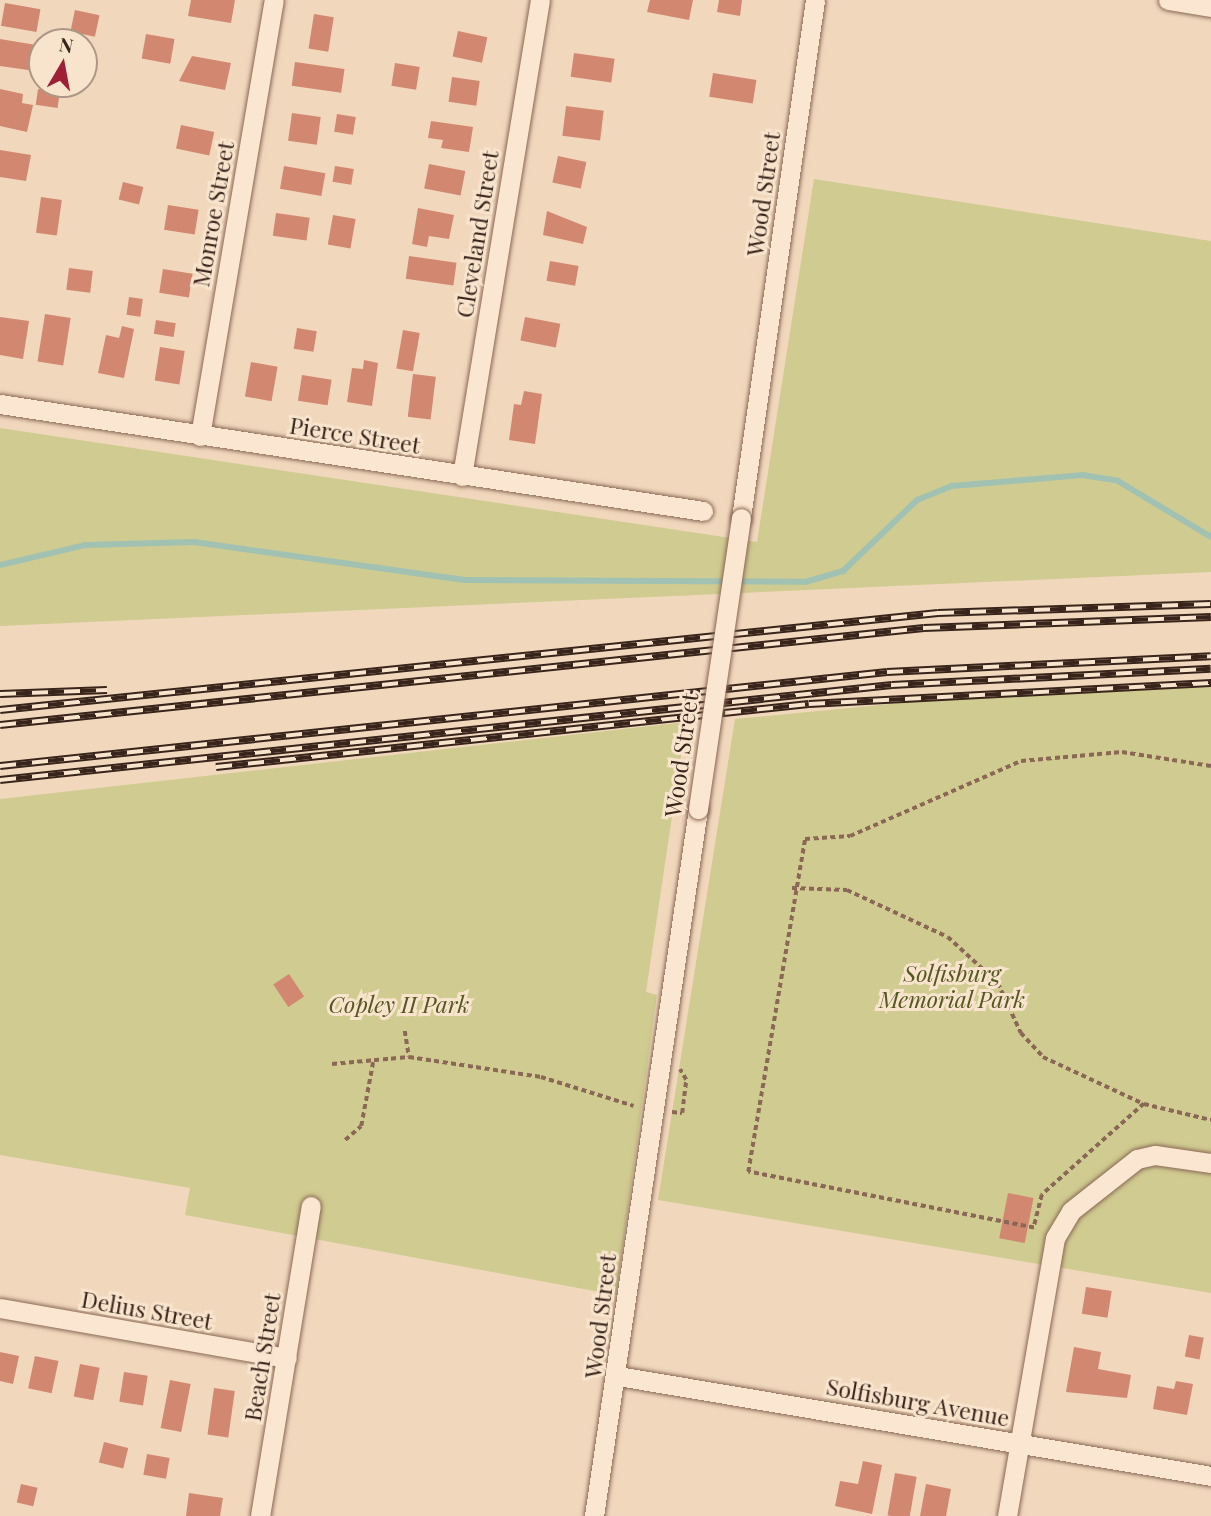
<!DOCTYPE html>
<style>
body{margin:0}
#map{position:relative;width:1211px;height:1516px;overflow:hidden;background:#f1d8bd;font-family:"Playfair Display",serif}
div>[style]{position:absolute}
.green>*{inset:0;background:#d0cb91}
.stream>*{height:6px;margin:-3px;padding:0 3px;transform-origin:3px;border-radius:3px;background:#a1c2b2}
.building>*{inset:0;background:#d28770;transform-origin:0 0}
.path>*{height:3.5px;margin-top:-1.75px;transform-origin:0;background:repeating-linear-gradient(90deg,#8a6855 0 5px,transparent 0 8.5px)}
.roads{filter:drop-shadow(0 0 2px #8a6855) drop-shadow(0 0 2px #8a6855)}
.minor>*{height:19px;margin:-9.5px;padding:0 9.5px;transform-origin:9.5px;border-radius:9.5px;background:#fbe7d1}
.rail>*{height:8px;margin-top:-4px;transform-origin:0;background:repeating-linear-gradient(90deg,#f8e4cd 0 16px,#39241b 0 32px);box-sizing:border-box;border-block:2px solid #39241b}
.bridges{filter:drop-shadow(0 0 2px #8a6855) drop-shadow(0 0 2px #8a6855)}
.minor-bridge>*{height:19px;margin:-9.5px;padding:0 9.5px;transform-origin:9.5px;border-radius:9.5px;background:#fbe7d1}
span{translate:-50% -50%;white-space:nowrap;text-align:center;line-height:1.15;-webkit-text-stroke:6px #f8e4cd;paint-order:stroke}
.street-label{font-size:23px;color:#39241b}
.park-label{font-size:23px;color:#535720;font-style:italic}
.north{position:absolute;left:28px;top:28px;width:70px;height:70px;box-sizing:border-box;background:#f8e4cd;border:2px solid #ac9786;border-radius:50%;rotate:10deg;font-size:19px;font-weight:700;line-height:28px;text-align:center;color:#39241b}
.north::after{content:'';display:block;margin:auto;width:24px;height:32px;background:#9e2038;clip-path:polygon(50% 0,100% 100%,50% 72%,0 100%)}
</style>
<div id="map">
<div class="green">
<div style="clip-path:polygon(814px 179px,1211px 241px,1211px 572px,0 626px,0 428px,757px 542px)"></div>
<div style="clip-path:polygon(1211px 687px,1211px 1293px,658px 1200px,735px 719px,931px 700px)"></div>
<div style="clip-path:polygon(686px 722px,646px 992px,657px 995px,616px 1295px,185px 1215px,190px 1188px,0 1155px,0 799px)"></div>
</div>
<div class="stream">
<div style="left:0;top:565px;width:87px;rotate:-13.2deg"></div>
<div style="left:85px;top:545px;width:109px;rotate:-1.6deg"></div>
<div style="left:194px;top:542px;width:275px;rotate:8deg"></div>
<div style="left:466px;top:580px;width:339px;rotate:0.3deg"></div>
<div style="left:805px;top:582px;width:40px;rotate:-16deg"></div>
<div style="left:843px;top:571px;width:103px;rotate:-43.8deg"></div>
<div style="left:917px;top:500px;width:38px;rotate:-22deg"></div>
<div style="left:952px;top:486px;width:130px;rotate:-4.8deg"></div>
<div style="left:1082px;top:475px;width:36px;rotate:9deg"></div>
<div style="left:1118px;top:481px;width:109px;rotate:31.1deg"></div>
</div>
<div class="building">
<div style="clip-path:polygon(191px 0,235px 0,231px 23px,188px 16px)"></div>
<div style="clip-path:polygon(650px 0,693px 0,689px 20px,647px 12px)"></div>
<div style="clip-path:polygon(719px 0,742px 0,740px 16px,717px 12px)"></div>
<div style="left:5px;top:3px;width:36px;height:23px;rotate:10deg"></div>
<div style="left:75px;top:10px;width:25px;height:22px;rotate:12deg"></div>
<div style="left:314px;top:14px;width:20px;height:35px;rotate:9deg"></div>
<div style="left:458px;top:31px;width:30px;height:26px;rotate:12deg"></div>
<div style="left:146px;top:34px;width:29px;height:25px;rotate:10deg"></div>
<div style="clip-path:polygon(0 39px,42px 46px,42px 72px,0 66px)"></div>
<div style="left:574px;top:53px;width:41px;height:24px;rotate:8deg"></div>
<div style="clip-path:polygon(192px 56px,231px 63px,225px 90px,179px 81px)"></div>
<div style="left:295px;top:62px;width:50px;height:24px;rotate:8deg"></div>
<div style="left:395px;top:63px;width:25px;height:23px;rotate:9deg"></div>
<div style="left:713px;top:73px;width:44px;height:24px;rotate:9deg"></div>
<div style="left:452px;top:77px;width:28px;height:25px;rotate:8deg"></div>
<div style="clip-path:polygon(0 89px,23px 94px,22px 103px,33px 105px,27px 132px,0 126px)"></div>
<div style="left:38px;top:89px;width:22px;height:16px;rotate:8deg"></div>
<div style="left:566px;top:106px;width:38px;height:30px;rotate:7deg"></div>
<div style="left:292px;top:113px;width:29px;height:28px;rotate:8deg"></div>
<div style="left:337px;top:114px;width:19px;height:18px;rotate:9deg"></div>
<div style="clip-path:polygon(431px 121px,473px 127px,469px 152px,441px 148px,443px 140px,428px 138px)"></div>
<div style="left:181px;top:125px;width:34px;height:24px;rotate:12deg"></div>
<div style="clip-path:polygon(0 150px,31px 155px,26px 181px,0 177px)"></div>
<div style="left:558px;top:156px;width:29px;height:27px;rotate:12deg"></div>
<div style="left:429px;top:164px;width:37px;height:25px;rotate:11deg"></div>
<div style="left:284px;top:166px;width:42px;height:23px;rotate:10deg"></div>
<div style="left:335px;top:166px;width:19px;height:16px;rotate:9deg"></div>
<div style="left:123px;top:182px;width:21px;height:18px;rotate:14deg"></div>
<div style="left:41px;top:197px;width:21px;height:36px;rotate:8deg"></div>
<div style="left:168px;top:205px;width:31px;height:25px;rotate:9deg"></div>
<div style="clip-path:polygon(418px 208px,454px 215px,449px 239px,429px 236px,427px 247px,412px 244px)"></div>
<div style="clip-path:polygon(547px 211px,587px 227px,583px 244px,543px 235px)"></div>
<div style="left:276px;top:213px;width:34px;height:23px;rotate:8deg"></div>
<div style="left:333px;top:215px;width:23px;height:30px;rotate:10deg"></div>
<div style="left:409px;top:256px;width:48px;height:23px;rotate:8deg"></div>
<div style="left:550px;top:261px;width:29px;height:20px;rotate:10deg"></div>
<div style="left:69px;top:268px;width:24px;height:22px;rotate:7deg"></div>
<div style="left:163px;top:269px;width:30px;height:24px;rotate:9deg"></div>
<div style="left:129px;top:297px;width:14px;height:18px;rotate:8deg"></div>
<div style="left:45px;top:314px;width:26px;height:48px;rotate:9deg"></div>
<div style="clip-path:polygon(0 317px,29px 321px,23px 359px,0 355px)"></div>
<div style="left:525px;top:317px;width:36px;height:24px;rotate:11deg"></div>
<div style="left:156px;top:320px;width:20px;height:14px;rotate:9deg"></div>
<div style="clip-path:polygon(122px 326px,134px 329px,124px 378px,98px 373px,106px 335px,119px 338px)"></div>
<div style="left:297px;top:328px;width:20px;height:21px;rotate:9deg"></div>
<div style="left:403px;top:330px;width:17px;height:39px;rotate:10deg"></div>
<div style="left:160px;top:347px;width:25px;height:34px;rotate:9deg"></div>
<div style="clip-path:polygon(364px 360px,378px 363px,372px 406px,347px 402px,352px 368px,363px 369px)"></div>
<div style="left:251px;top:362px;width:27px;height:35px;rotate:10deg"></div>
<div style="left:413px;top:374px;width:23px;height:43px;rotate:7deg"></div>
<div style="left:302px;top:375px;width:30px;height:26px;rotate:9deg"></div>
<div style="clip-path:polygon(524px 391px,542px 394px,535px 444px,509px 440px,514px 404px,521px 405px)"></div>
<div style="left:289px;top:974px;width:27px;height:19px;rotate:56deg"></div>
<div style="left:1008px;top:1193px;width:26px;height:46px;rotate:11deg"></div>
<div style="left:1086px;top:1287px;width:26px;height:27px;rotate:9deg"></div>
<div style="left:1189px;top:1335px;width:15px;height:22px;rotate:11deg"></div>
<div style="clip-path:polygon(1074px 1347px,1101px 1352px,1098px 1369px,1131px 1375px,1127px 1398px,1066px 1392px)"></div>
<div style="clip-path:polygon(0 1352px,19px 1356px,13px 1384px,0 1381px)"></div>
<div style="left:35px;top:1356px;width:24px;height:33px;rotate:12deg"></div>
<div style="left:80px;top:1364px;width:20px;height:33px;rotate:11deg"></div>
<div style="left:124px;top:1372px;width:24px;height:30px;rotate:9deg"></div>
<div style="left:170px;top:1380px;width:21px;height:49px;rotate:11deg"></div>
<div style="clip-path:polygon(1176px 1381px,1193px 1384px,1187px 1415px,1153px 1409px,1157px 1386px,1174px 1389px)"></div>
<div style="left:214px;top:1388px;width:21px;height:47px;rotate:8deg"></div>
<div style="left:104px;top:1442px;width:25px;height:21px;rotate:14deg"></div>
<div style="left:147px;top:1454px;width:23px;height:21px;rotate:10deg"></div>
<div style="clip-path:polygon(863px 1461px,882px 1465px,872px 1514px,835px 1506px,840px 1481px,858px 1484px)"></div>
<div style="left:895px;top:1473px;width:22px;height:43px;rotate:10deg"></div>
<div style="left:21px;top:1484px;width:17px;height:19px;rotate:13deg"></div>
<div style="clip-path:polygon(926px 1484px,951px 1489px,946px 1516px,920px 1516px)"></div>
<div style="clip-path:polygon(189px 1493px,223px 1498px,220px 1516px,186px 1516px)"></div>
</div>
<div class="path">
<div style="left:792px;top:888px;width:55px;rotate:2.1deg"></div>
<div style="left:847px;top:890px;width:111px;rotate:25deg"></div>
<div style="left:948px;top:937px;width:68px;rotate:42.6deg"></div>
<div style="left:998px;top:983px;width:55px;rotate:65.3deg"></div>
<div style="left:1021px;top:1033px;width:33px;rotate:47deg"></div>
<div style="left:1043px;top:1057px;width:111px;rotate:25deg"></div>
<div style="left:1144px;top:1104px;width:69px;rotate:13.4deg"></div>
<div style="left:405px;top:1031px;width:26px;rotate:81deg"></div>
<div style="left:332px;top:1064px;width:77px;rotate:-5.2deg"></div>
<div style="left:409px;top:1057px;width:134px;rotate:8.6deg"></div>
<div style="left:541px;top:1077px;width:97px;rotate:17.3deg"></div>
<div style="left:1144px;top:1104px;width:137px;rotate:138.3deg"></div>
<div style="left:1042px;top:1195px;width:34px;rotate:104deg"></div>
<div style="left:1034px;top:1228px;width:291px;rotate:-168.9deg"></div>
<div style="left:748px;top:1172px;width:338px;rotate:-80.3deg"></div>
<div style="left:805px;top:839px;width:45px;rotate:-3.8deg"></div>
<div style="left:850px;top:836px;width:187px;rotate:-23.7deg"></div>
<div style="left:1021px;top:761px;width:101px;rotate:-5.1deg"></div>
<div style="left:1122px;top:752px;width:90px;rotate:8.9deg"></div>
<div style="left:672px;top:1112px;width:10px;rotate:6deg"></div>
<div style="left:682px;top:1113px;width:33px;rotate:-83deg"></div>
<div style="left:686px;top:1080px;width:12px;rotate:-121deg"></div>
<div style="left:345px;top:1140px;width:21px;rotate:-41deg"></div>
<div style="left:361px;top:1126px;width:65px;rotate:-79.4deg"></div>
</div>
<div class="roads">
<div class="minor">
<div style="left:1168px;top:0;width:44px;rotate:9.2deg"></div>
<div style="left:0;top:404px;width:711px;rotate:8.65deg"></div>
<div style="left:200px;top:436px;width:442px;rotate:-80.4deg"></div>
<div style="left:462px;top:476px;width:482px;rotate:-80.7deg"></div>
<div style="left:741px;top:518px;width:523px;rotate:-81.87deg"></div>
<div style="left:0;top:1308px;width:291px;rotate:9.9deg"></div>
<div style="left:618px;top:1376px;width:601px;rotate:9.57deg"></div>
<div style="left:260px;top:1516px;width:314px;rotate:-80.7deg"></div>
<div style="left:594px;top:1516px;width:715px;rotate:-81.63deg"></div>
<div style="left:1007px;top:1516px;width:282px;rotate:-80.2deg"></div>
<div style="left:1055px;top:1238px;width:31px;rotate:-59deg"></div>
<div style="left:1071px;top:1211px;width:84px;rotate:-38.2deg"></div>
<div style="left:1137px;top:1159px;width:18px;rotate:-13deg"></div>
<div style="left:1155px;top:1155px;width:57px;rotate:8.1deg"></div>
</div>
</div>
<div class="rail">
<div style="left:0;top:694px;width:107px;rotate:-2.1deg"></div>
<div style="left:0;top:710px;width:943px;rotate:-5.9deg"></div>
<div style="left:938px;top:613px;width:273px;rotate:-1.9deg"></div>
<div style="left:0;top:725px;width:929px;rotate:-5.99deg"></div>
<div style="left:924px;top:628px;width:287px;rotate:-2.2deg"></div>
<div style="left:0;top:766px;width:892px;rotate:-6.05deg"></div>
<div style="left:887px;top:672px;width:324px;rotate:-2.8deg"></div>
<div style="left:216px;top:767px;width:596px;rotate:-6.06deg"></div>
<div style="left:809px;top:704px;width:403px;rotate:-3deg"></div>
<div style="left:0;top:780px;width:897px;rotate:-6.08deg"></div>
<div style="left:892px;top:685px;width:319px;rotate:-2.9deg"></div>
</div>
<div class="bridges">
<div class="minor-bridge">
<div style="left:698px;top:809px;width:294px;rotate:-81.6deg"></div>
</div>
</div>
<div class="street-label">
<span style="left:763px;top:194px;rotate:-82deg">Wood Street</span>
<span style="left:213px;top:214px;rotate:-80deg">Monroe Street</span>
<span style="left:477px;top:234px;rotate:-81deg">Cleveland Street</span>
<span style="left:355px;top:435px;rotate:9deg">Pierce Street</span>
<span style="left:681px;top:755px;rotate:-82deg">Wood Street</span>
<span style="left:147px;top:1310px;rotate:10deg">Delius Street</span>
<span style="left:600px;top:1316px;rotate:-83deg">Wood Street</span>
<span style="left:262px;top:1357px;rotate:-81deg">Beach Street</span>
<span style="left:918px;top:1402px;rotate:10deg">Solfisburg Avenue</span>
</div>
<div class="park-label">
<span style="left:952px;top:986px">Solfisburg<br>Memorial Park</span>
<span style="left:399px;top:1004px">Copley II Park</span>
</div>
<div class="north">N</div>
</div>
